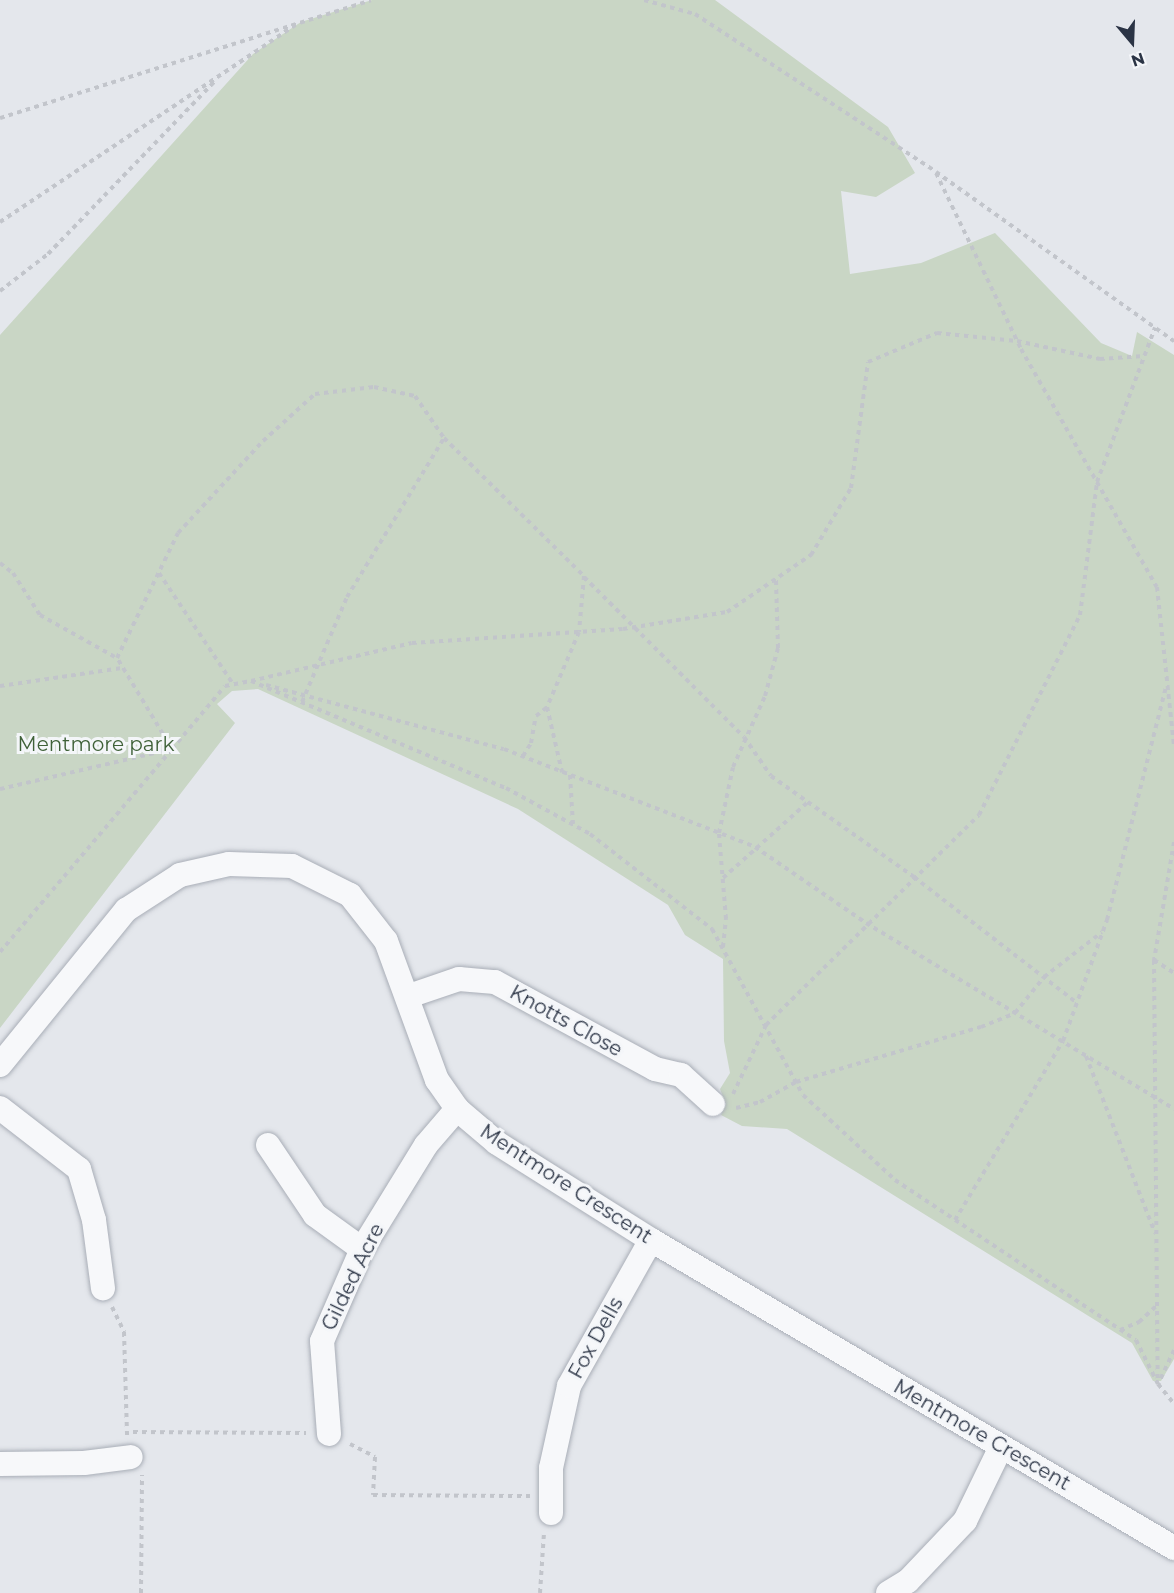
<!DOCTYPE html>
<style>
body{margin:0}
#map{position:relative;width:1174px;height:1593px;overflow:hidden;background:#e4e7ec;font-family:Montserrat,sans-serif}
div>[style]{position:absolute}
.green>*{inset:0;background:#c9d6c5}
.path>*{height:4px;margin-top:-2px;transform-origin:0;background:repeating-linear-gradient(90deg,#c2c5cb 0 4.5px,transparent 0 9px)}
.roads{filter:drop-shadow(0 0 2px #a9aeb7) drop-shadow(0 0 2px #a9aeb7)}
.minor>*{height:24px;margin:-12px;padding:0 12px;transform-origin:12px;border-radius:12px;background:#f7f8fa}
span{translate:-50% -50%;white-space:nowrap;text-align:center;line-height:1.15;-webkit-text-stroke:6px #f4f6f9;paint-order:stroke}
.park-label{font-size:20px;color:#3f6138}
.street-label{font-size:20px;color:#2b3445}
.north{position:absolute;left:1102px;top:12px;width:60px;height:60px;-webkit-text-stroke:4px #f4f6f9;paint-order:stroke;rotate:161deg;font-size:16px;font-weight:700;line-height:24px;text-align:center;color:#2b3445}
.north::after{content:'';display:block;margin:auto;width:21px;height:27px;background:#2b3445;clip-path:polygon(50% 0,100% 100%,50% 72%,0 100%)}
</style>
<div id="map">
<div class="green">
<div style="clip-path:polygon(372px 0,715px 0,888px 127px,915px 173px,876px 197px,841px 191px,850px 274px,921px 263px,995px 233px,1101px 343px,1132px 356px,1137px 332px,1174px 355px,1174px 1359px,1161px 1381px,1153px 1381px,1132px 1343px,787px 1129px,742px 1126px,721px 1115px,726px 1104px,720px 1089px,730px 1073px,724px 1041px,723px 959px,685px 935px,668px 905px,518px 809px,258px 689px,232px 691px,217px 704px,235px 723px,0 1028px,0 335px,253px 54px,301px 22px)"></div>
</div>
<div class="path">
<div style="left:644px;top:0;width:53px;rotate:15.4deg"></div>
<div style="left:695px;top:14px;width:288px;rotate:33.2deg"></div>
<div style="left:936px;top:172px;width:292px;rotate:35.4deg"></div>
<div style="left:0;top:118px;width:389px;rotate:-17.6deg"></div>
<div style="left:936px;top:173px;width:195px;rotate:64.2deg"></div>
<div style="left:1021px;top:349px;width:274px;rotate:60.3deg"></div>
<div style="left:1157px;top:587px;width:161px;rotate:83.9deg"></div>
<div style="left:0;top:222px;width:355px;rotate:-33.7deg"></div>
<div style="left:0;top:291px;width:61px;rotate:-37.6deg"></div>
<div style="left:48px;top:254px;width:242px;rotate:-46deg"></div>
<div style="left:0;top:563px;width:16px;rotate:38deg"></div>
<div style="left:13px;top:573px;width:50px;rotate:57.3deg"></div>
<div style="left:40px;top:615px;width:88px;rotate:29.2deg"></div>
<div style="left:159px;top:573px;width:133px;rotate:56.3deg"></div>
<div style="left:584px;top:577px;width:226px;rotate:45deg"></div>
<div style="left:744px;top:737px;width:47px;rotate:55.3deg"></div>
<div style="left:771px;top:776px;width:175px;rotate:35.2deg"></div>
<div style="left:914px;top:877px;width:206px;rotate:37.7deg"></div>
<div style="left:251px;top:681px;width:165px;rotate:-13.3deg"></div>
<div style="left:412px;top:643px;width:211px;rotate:-3.8deg"></div>
<div style="left:623px;top:629px;width:105px;rotate:-9.3deg"></div>
<div style="left:727px;top:612px;width:102px;rotate:-34.2deg"></div>
<div style="left:811px;top:555px;width:78px;rotate:-59.2deg"></div>
<div style="left:851px;top:488px;width:127px;rotate:-82.3deg"></div>
<div style="left:868px;top:362px;width:75px;rotate:-22.8deg"></div>
<div style="left:937px;top:333px;width:80px;rotate:5.7deg"></div>
<div style="left:1017px;top:341px;width:85px;rotate:12.2deg"></div>
<div style="left:1100px;top:359px;width:44px;rotate:-3.9deg"></div>
<div style="left:266px;top:685px;width:246px;rotate:15.1deg"></div>
<div style="left:504px;top:749px;width:269px;rotate:21.3deg"></div>
<div style="left:755px;top:847px;width:135px;rotate:34.4deg"></div>
<div style="left:866px;top:923px;width:360px;rotate:31.1deg"></div>
<div style="left:0;top:686px;width:123px;rotate:-8.4deg"></div>
<div style="left:302px;top:702px;width:114px;rotate:-66.8deg"></div>
<div style="left:347px;top:597px;width:186px;rotate:-58.6deg"></div>
<div style="left:444px;top:438px;width:197px;rotate:44.6deg"></div>
<div style="left:584px;top:576px;width:56px;rotate:95.1deg"></div>
<div style="left:579px;top:632px;width:82px;rotate:113.1deg"></div>
<div style="left:547px;top:707px;width:67px;rotate:77deg"></div>
<div style="left:523px;top:756px;width:15px;rotate:-58deg"></div>
<div style="left:531px;top:743px;width:27px;rotate:-80deg"></div>
<div style="left:536px;top:716px;width:14px;rotate:-39deg"></div>
<div style="left:570px;top:775px;width:49px;rotate:86.5deg"></div>
<div style="left:0;top:789px;width:177px;rotate:-13.1deg"></div>
<div style="left:172px;top:749px;width:82px;rotate:-49.9deg"></div>
<div style="left:225px;top:686px;width:26px;rotate:-11deg"></div>
<div style="left:251px;top:681px;width:277px;rotate:22.8deg"></div>
<div style="left:506px;top:788px;width:96px;rotate:28.7deg"></div>
<div style="left:590px;top:834px;width:155px;rotate:37.9deg"></div>
<div style="left:712px;top:929px;width:189px;rotate:61.3deg"></div>
<div style="left:803px;top:1095px;width:125px;rotate:42.7deg"></div>
<div style="left:895px;top:1180px;width:289px;rotate:33.6deg"></div>
<div style="left:1136px;top:1340px;width:49px;rotate:63.4deg"></div>
<div style="left:1174px;top:842px;width:120px;rotate:99.6deg"></div>
<div style="left:1154px;top:960px;width:24px;rotate:33deg"></div>
<div style="left:723px;top:878px;width:114px;rotate:-41.8deg"></div>
<div style="left:723px;top:947px;width:28px;rotate:-84deg"></div>
<div style="left:726px;top:919px;width:86px;rotate:-94.7deg"></div>
<div style="left:719px;top:833px;width:67px;rotate:-78deg"></div>
<div style="left:733px;top:767px;width:78px;rotate:-65.7deg"></div>
<div style="left:765px;top:696px;width:50px;rotate:-74.8deg"></div>
<div style="left:778px;top:648px;width:69px;rotate:-91.7deg"></div>
<div style="left:0;top:952px;width:266px;rotate:-49.7deg"></div>
<div style="left:172px;top:749px;width:106px;rotate:-121.1deg"></div>
<div style="left:117px;top:658px;width:139px;rotate:-64deg"></div>
<div style="left:178px;top:533px;width:125px;rotate:-47.3deg"></div>
<div style="left:263px;top:441px;width:70px;rotate:-42.1deg"></div>
<div style="left:315px;top:394px;width:59px;rotate:-6.8deg"></div>
<div style="left:374px;top:387px;width:42px;rotate:12.4deg"></div>
<div style="left:415px;top:396px;width:51px;rotate:55.4deg"></div>
<div style="left:1154px;top:960px;width:423px;rotate:89.5deg"></div>
<div style="left:1086px;top:1056px;width:190px;rotate:68.7deg"></div>
<div style="left:733px;top:1094px;width:76px;rotate:-64.4deg"></div>
<div style="left:766px;top:1025px;width:299px;rotate:-44.6deg"></div>
<div style="left:979px;top:815px;width:224px;rotate:-63.2deg"></div>
<div style="left:1080px;top:615px;width:134px;rotate:-82.7deg"></div>
<div style="left:1097px;top:482px;width:165px;rotate:-69.4deg"></div>
<div style="left:736px;top:1108px;width:25px;rotate:-14deg"></div>
<div style="left:760px;top:1102px;width:41px;rotate:-29.1deg"></div>
<div style="left:796px;top:1082px;width:193px;rotate:-16.6deg"></div>
<div style="left:981px;top:1027px;width:37px;rotate:-22deg"></div>
<div style="left:1015px;top:1013px;width:46px;rotate:-51.1deg"></div>
<div style="left:1044px;top:977px;width:73px;rotate:-37.8deg"></div>
<div style="left:955px;top:1220px;width:209px;rotate:-58.9deg"></div>
<div style="left:1063px;top:1041px;width:129px;rotate:-70deg"></div>
<div style="left:1107px;top:920px;width:240px;rotate:-75.8deg"></div>
<div style="left:112px;top:1307px;width:28px;rotate:64deg"></div>
<div style="left:124px;top:1332px;width:103px;rotate:88.3deg"></div>
<div style="left:1120px;top:1330px;width:21px;rotate:-23deg"></div>
<div style="left:1139px;top:1322px;width:25px;rotate:-43deg"></div>
<div style="left:1174px;top:1350px;width:38px;rotate:115deg"></div>
<div style="left:1158px;top:1384px;width:26px;rotate:51deg"></div>
<div style="left:133px;top:1432px;width:173px;rotate:0.3deg"></div>
<div style="left:350px;top:1444px;width:28px;rotate:27deg"></div>
<div style="left:375px;top:1457px;width:38px;rotate:93deg"></div>
<div style="left:373px;top:1495px;width:157px;rotate:0.4deg"></div>
<div style="left:141px;top:1593px;width:118px;rotate:-89.5deg"></div>
<div style="left:540px;top:1593px;width:60px;rotate:-86.2deg"></div>
</div>
<div class="roads">
<div class="minor">
<div style="left:409px;top:996px;width:53px;rotate:-18.8deg"></div>
<div style="left:459px;top:979px;width:36px;rotate:5deg"></div>
<div style="left:495px;top:982px;width:182px;rotate:28.5deg"></div>
<div style="left:655px;top:1069px;width:27px;rotate:13deg"></div>
<div style="left:681px;top:1075px;width:43px;rotate:42.2deg"></div>
<div style="left:0;top:1065px;width:200px;rotate:-50.9deg"></div>
<div style="left:126px;top:910px;width:64px;rotate:-32.9deg"></div>
<div style="left:180px;top:875px;width:50px;rotate:-12.7deg"></div>
<div style="left:229px;top:864px;width:63px;rotate:1.8deg"></div>
<div style="left:292px;top:866px;width:65px;rotate:26.6deg"></div>
<div style="left:350px;top:895px;width:58px;rotate:52deg"></div>
<div style="left:386px;top:941px;width:148px;rotate:69.9deg"></div>
<div style="left:437px;top:1080px;width:35px;rotate:55deg"></div>
<div style="left:457px;top:1109px;width:52px;rotate:40.4deg"></div>
<div style="left:497px;top:1143px;width:182px;rotate:32.2deg"></div>
<div style="left:651px;top:1240px;width:607px;rotate:30.49deg"></div>
<div style="left:0;top:1108px;width:100px;rotate:37.7deg"></div>
<div style="left:79px;top:1169px;width:53px;rotate:73.6deg"></div>
<div style="left:94px;top:1220px;width:69px;rotate:82.5deg"></div>
<div style="left:268px;top:1145px;width:84px;rotate:56.1deg"></div>
<div style="left:315px;top:1215px;width:58px;rotate:35.9deg"></div>
<div style="left:329px;top:1434px;width:93px;rotate:-94.3deg"></div>
<div style="left:322px;top:1341px;width:100px;rotate:-66.5deg"></div>
<div style="left:362px;top:1249px;width:122px;rotate:-58.4deg"></div>
<div style="left:426px;top:1145px;width:48px;rotate:-49.3deg"></div>
<div style="left:0;top:1464px;width:84px;rotate:-0.7deg"></div>
<div style="left:84px;top:1463px;width:47px;rotate:-7.3deg"></div>
<div style="left:551px;top:1513px;width:45px;rotate:-90deg"></div>
<div style="left:551px;top:1468px;width:84px;rotate:-77.6deg"></div>
<div style="left:569px;top:1386px;width:167px;rotate:-60.7deg"></div>
<div style="left:888px;top:1593px;width:23px;rotate:-31deg"></div>
<div style="left:908px;top:1581px;width:83px;rotate:-46.5deg"></div>
<div style="left:965px;top:1521px;width:82px;rotate:-64.1deg"></div>
</div>
</div>
<div class="park-label">
<span style="left:96px;top:744px">Mentmore park</span>
</div>
<div class="street-label">
<span style="left:566px;top:1021px;rotate:29deg">Knotts Close</span>
<span style="left:566px;top:1184px;rotate:33deg">Mentmore Crescent</span>
<span style="left:353px;top:1277px;rotate:-64deg">Gilded Acre</span>
<span style="left:596px;top:1338px;rotate:-61deg">Fox Dells</span>
<span style="left:982px;top:1435px;rotate:30deg">Mentmore Crescent</span>
</div>
<div class="north">N</div>
</div>
